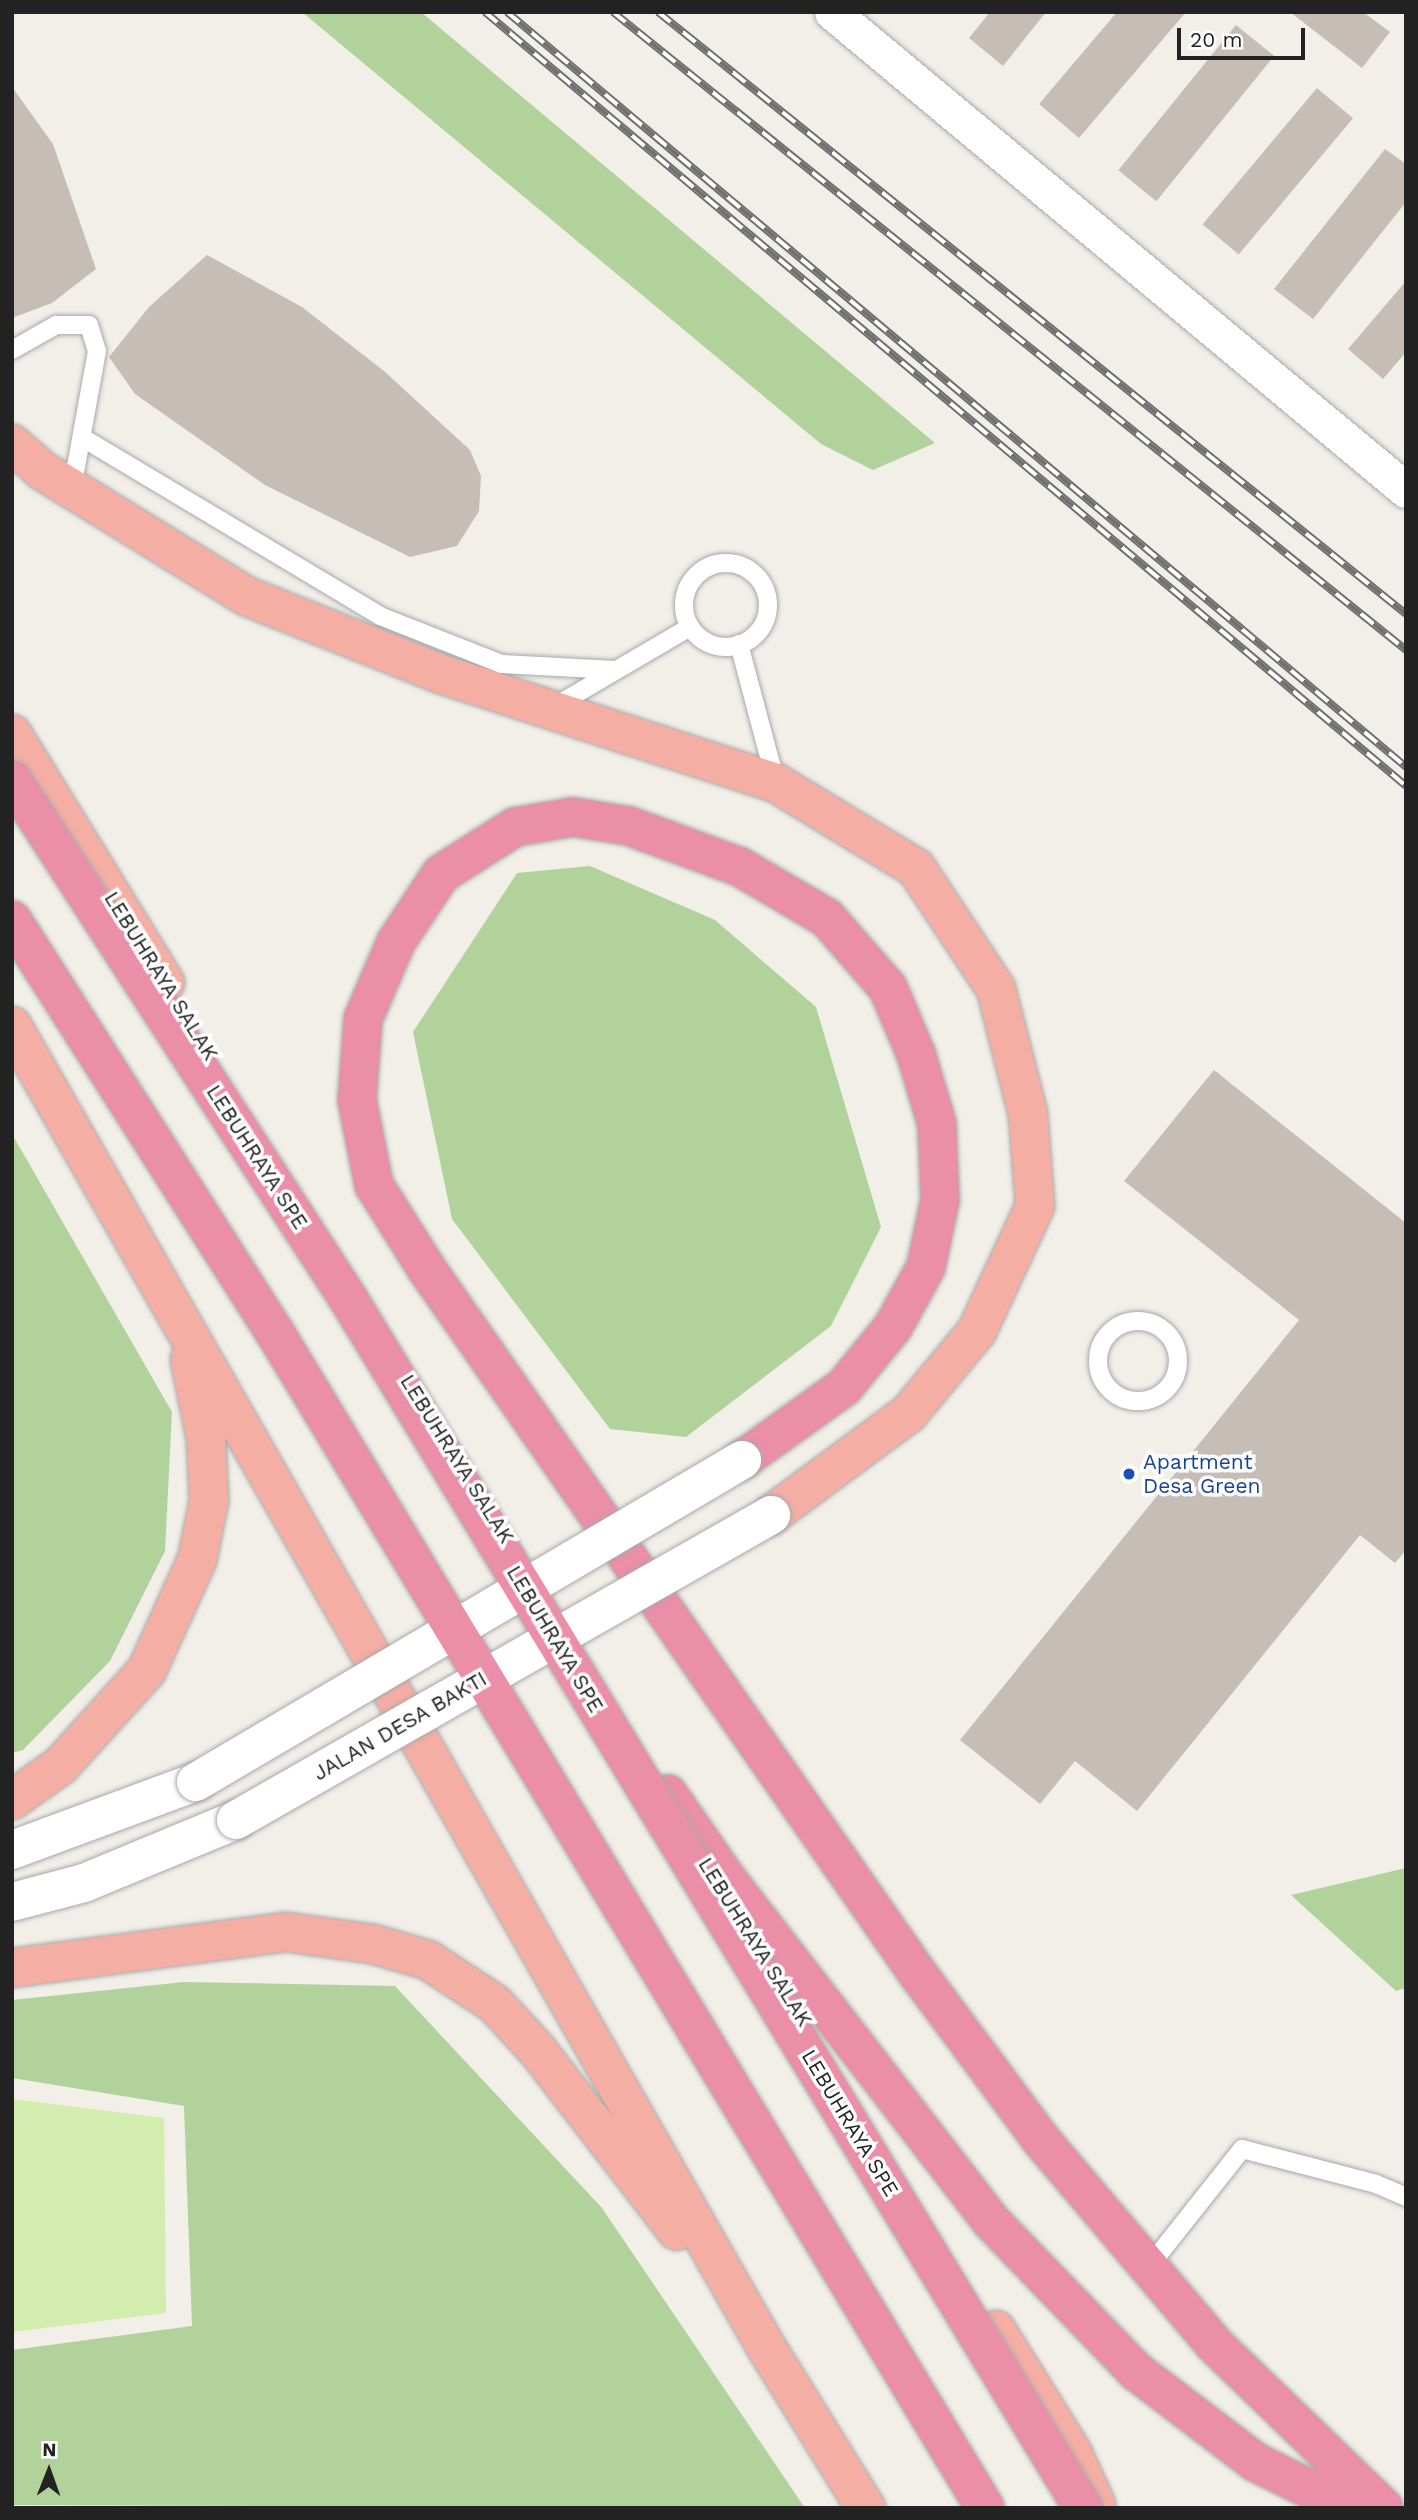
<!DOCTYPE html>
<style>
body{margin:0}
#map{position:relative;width:1418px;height:2520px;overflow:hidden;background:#f2eee8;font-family:"Work Sans",sans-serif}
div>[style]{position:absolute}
.grass>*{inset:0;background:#d2edad}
.forest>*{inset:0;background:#b1d39b}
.building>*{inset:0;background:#c7bdb7;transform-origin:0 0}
.roads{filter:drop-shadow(0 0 2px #a9a9a9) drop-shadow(0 0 2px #a9a9a9)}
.service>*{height:18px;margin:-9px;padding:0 9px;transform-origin:9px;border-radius:9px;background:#fff}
.service>.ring{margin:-9px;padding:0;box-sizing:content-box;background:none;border:18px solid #fff;border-radius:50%}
.minor>*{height:35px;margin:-17.5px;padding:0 17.5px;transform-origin:17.5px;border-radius:17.5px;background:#fff}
.tertiary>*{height:38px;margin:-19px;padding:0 19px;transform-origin:19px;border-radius:19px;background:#fff}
.trunk>*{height:38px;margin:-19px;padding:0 19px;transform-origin:19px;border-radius:19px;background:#f5aea4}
.motorway>*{height:38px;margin:-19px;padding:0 19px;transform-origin:19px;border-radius:19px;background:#eb8ea8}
.rail>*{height:8px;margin-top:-4px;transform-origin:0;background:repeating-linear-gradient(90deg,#fff 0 16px,#707070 0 32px);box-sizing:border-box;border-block:2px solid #707070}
.bridges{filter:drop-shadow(0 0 2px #a9a9a9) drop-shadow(0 0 2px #a9a9a9)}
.tertiary-bridge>*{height:38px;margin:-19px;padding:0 19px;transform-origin:19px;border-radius:19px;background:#fff}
.motorway-bridge>*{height:38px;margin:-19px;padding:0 19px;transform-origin:19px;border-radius:19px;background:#eb8ea8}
.dots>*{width:19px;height:19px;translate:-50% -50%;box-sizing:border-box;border:4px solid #fff;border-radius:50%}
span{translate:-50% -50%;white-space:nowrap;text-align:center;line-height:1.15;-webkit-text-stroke:7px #fff;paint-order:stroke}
.street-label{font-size:21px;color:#222}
.transit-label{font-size:21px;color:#164399}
.left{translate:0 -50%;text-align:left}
.frame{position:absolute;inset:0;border:14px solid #222;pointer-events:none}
.north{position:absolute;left:14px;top:2436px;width:70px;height:70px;-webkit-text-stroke:5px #fff;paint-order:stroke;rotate:1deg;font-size:19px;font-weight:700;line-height:28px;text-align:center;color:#222}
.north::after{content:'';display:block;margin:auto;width:24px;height:32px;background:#222;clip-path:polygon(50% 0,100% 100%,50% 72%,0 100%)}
.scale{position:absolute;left:1177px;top:28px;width:128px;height:32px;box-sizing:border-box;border:4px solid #222;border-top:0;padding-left:9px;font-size:21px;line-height:24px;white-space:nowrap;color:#222;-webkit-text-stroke:5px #fff;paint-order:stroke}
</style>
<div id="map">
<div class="grass">
<div style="clip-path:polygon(12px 2099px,164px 2118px,166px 2313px,12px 2332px)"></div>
</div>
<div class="forest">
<div style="clip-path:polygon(302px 12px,421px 12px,935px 443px,873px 470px,821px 444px)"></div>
<div style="clip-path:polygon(590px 866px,715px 920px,816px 1007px,881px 1227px,831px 1326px,686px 1437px,610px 1429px,452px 1219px,413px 1032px,517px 873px)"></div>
<div style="clip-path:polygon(12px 1134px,172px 1412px,165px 1551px,110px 1661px,23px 1750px,12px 1753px)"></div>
<div style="clip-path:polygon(1406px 1868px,1406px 1988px,1396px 1991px,1291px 1895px)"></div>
<div style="clip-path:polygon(184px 1982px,395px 1986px,602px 2208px,805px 2508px,12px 2505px,12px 2350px,192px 2326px,184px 2106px,12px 2078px,12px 2000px)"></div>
</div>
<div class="building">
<div style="clip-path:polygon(990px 12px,1046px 12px,1003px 66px,969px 38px)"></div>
<div style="clip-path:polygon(1117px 12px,1186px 12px,1079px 138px,1039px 104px)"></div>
<div style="clip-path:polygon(1290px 12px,1363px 12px,1390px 32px,1362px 68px)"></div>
<div style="left:1236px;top:25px;width:49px;height:187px;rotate:39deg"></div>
<div style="clip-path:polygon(12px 87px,53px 144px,96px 269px,52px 303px,12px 318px)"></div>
<div style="left:1317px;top:88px;width:47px;height:178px;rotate:40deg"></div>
<div style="clip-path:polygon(1385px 149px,1406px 164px,1406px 202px,1313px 319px,1274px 289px)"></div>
<div style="clip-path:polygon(207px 255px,302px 307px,384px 371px,470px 450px,481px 476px,479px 511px,457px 546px,410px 557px,265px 485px,135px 394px,109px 357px,149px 307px)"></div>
<div style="clip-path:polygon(1406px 281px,1406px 352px,1383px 379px,1348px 349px)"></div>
<div style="clip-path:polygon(1214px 1070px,1406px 1223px,1406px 1550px,1395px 1563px,1360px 1535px,1137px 1811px,1075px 1761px,1040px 1804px,960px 1740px,1299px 1320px,1124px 1181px)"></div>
</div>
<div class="roads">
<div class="service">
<div style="left:12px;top:350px;width:51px;rotate:-29.6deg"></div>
<div style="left:56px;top:325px;width:33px"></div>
<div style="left:89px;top:325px;width:27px;rotate:73deg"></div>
<div style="left:97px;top:351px;width:140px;rotate:100.3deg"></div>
<div style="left:83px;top:438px;width:346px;rotate:30.9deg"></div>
<div style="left:380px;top:616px;width:131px;rotate:21.5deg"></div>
<div style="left:502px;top:664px;width:113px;rotate:3deg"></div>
<div class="ring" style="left:684px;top:563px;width:66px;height:66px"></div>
<div style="left:739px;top:644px;width:144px;rotate:75.1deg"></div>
<div style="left:552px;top:708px;width:160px;rotate:-30.4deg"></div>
<div class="ring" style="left:1098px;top:1321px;width:62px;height:62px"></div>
<div style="left:1147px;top:2269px;width:153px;rotate:-51.6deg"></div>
<div style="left:1242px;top:2149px;width:138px;rotate:14.6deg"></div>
<div style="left:1376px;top:2184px;width:33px;rotate:23deg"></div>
</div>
<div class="minor">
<div style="left:832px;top:12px;width:747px;rotate:39.79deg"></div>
</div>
<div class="tertiary">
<div style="left:12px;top:1850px;width:196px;rotate:-20.3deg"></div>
<div style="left:12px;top:1902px;width:74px;rotate:-14.8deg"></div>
<div style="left:84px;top:1883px;width:165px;rotate:-22.5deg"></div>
</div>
<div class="trunk">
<div style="left:12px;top:444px;width:41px;rotate:41.1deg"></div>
<div style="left:43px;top:471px;width:238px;rotate:31.6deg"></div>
<div style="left:246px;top:596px;width:213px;rotate:21.8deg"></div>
<div style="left:444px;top:675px;width:349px;rotate:18deg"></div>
<div style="left:776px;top:783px;width:164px;rotate:31.3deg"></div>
<div style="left:916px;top:868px;width:145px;rotate:56.5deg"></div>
<div style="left:996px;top:989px;width:129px;rotate:75.6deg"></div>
<div style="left:1028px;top:1114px;width:92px;rotate:85.6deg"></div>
<div style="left:1035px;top:1206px;width:138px;rotate:114.9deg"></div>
<div style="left:977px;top:1331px;width:107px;rotate:129.7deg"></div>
<div style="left:909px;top:1413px;width:172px;rotate:143.5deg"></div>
<div style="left:12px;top:734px;width:292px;rotate:58.4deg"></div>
<div style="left:12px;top:1026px;width:1521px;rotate:60.28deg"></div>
<div style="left:766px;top:2347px;width:190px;rotate:58.2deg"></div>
<div style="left:12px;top:1800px;width:60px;rotate:-35.5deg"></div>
<div style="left:61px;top:1765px;width:128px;rotate:-47.8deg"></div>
<div style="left:147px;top:1670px;width:121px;rotate:-65.6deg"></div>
<div style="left:197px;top:1560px;width:60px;rotate:-78.5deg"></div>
<div style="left:209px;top:1501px;width:63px;rotate:-92.7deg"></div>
<div style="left:206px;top:1438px;width:80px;rotate:-101.6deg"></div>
<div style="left:12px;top:1968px;width:276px;rotate:-7.5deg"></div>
<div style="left:286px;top:1932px;width:88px;rotate:7.9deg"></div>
<div style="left:373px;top:1944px;width:57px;rotate:16.2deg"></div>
<div style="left:428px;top:1960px;width:80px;rotate:33.3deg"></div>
<div style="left:495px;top:2004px;width:64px;rotate:47.5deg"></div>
<div style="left:538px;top:2051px;width:227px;rotate:52.3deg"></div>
<div style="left:996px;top:2330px;width:144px;rotate:58.1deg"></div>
<div style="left:1072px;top:2452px;width:58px;rotate:65.6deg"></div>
</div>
<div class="motorway">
<div style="left:742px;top:1460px;width:125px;rotate:-35.6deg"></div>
<div style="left:844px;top:1387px;width:77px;rotate:-50.8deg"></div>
<div style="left:893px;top:1327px;width:68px;rotate:-61.2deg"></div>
<div style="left:926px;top:1267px;width:68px;rotate:-78.2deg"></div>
<div style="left:940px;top:1200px;width:76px;rotate:-92.3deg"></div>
<div style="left:937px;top:1124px;width:73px;rotate:-106.7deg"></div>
<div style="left:916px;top:1054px;width:72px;rotate:-113deg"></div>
<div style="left:888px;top:988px;width:93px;rotate:-131.1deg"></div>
<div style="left:827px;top:918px;width:101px;rotate:-149.6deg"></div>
<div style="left:740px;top:867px;width:118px;rotate:-159.7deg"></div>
<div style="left:629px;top:826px;width:57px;rotate:-170.9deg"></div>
<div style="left:573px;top:817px;width:59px;rotate:170.2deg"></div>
<div style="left:515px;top:827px;width:88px;rotate:147.6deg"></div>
<div style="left:441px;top:874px;width:82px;rotate:123.5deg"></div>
<div style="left:396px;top:942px;width:84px;rotate:113.2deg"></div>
<div style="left:363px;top:1019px;width:81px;rotate:94.2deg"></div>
<div style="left:357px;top:1100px;width:87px;rotate:78.7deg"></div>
<div style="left:374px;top:1185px;width:98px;rotate:57.9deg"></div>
<div style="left:426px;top:1268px;width:861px;rotate:55.13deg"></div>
<div style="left:918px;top:1974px;width:208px;rotate:53.4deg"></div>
<div style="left:1042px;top:2141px;width:266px;rotate:49.7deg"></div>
<div style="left:1214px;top:2344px;width:236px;rotate:44deg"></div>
<div style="left:668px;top:1794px;width:107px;rotate:55.3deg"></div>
<div style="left:729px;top:1882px;width:428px;rotate:52.3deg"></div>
<div style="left:991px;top:2221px;width:210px;rotate:46deg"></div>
<div style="left:1137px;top:2372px;width:148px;rotate:37.3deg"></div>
<div style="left:1255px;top:2462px;width:104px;rotate:26.3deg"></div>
</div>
</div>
<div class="rail">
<div style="left:485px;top:12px;width:1203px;rotate:40.04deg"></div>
<div style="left:507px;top:12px;width:1174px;rotate:40.02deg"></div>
<div style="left:613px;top:12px;width:1018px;rotate:38.82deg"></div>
<div style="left:658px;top:12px;width:960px;rotate:38.83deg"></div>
</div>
<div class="bridges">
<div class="tertiary-bridge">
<div style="left:196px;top:1782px;width:634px;rotate:-30.53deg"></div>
<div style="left:236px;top:1820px;width:616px;rotate:-29.69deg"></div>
</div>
<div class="motorway-bridge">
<div style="left:12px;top:780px;width:620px;rotate:57.05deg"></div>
<div style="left:349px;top:1300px;width:1414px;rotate:58.72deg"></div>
<div style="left:12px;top:920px;width:493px;rotate:57.5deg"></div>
<div style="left:277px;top:1336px;width:1369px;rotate:58.86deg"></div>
</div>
</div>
<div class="dots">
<div style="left:1129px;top:1474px;background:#1a4fb4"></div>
</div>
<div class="street-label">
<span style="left:161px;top:976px;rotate:58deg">LEBUHRAYA SALAK</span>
<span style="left:257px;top:1157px;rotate:57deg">LEBUHRAYA SPE</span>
<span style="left:457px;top:1459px;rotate:58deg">LEBUHRAYA SALAK</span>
<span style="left:555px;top:1639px;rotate:59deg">LEBUHRAYA SPE</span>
<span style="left:400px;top:1726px;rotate:-30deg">JALAN DESA BAKTI</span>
<span style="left:755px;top:1942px;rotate:58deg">LEBUHRAYA SALAK</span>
<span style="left:850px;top:2123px;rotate:59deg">LEBUHRAYA SPE</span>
</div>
<div class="transit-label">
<span class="left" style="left:1143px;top:1474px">Apartment<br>Desa Green</span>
</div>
<div class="frame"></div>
<div class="north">N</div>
<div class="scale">20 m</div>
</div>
